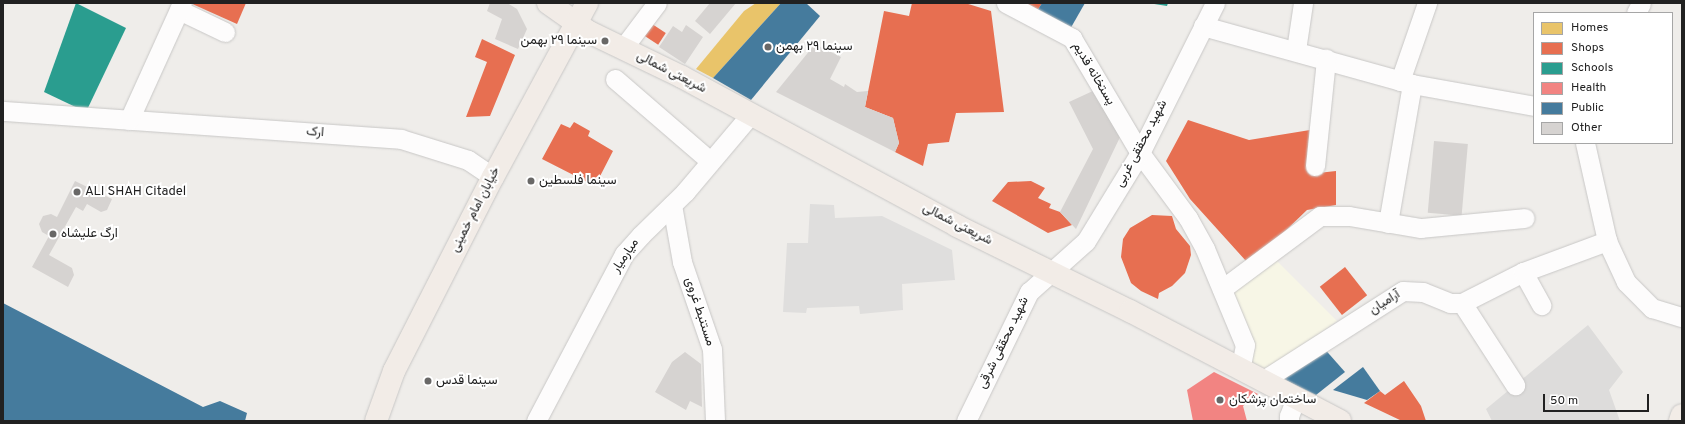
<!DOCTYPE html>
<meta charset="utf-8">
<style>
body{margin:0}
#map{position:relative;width:1685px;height:424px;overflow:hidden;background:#efedea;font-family:Overpass,Vazirmatn,sans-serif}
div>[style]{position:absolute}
.education>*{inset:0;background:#f7f6e6}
.religious>*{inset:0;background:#dddcdb}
.parking>*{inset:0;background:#dfdedd}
.homes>*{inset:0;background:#e9c46a}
.shops>*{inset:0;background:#e76f51;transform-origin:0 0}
.schools>*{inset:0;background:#2a9d8f}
.health>*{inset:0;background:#f28482}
.public>*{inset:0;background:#457b9d}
.building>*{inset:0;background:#d6d3d1;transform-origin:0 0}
.roads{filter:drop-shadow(0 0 1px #c8c7c6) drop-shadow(0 0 1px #c8c7c6)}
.minor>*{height:19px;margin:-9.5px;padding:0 9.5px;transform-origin:9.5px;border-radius:9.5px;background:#fdfcfc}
.major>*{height:22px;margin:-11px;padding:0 11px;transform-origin:11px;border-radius:11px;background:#f2ece7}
.dots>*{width:11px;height:11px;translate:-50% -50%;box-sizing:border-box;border:2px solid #fff;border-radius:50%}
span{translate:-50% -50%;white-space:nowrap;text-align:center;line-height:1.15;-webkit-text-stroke:4px #fff;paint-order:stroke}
.poi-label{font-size:13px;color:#212121}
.right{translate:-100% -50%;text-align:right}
.left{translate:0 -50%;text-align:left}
.street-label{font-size:13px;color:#212121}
.frame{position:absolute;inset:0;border:4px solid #212121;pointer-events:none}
.legend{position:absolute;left:1533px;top:12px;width:140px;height:132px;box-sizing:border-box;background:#fff;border:1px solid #a6a6a6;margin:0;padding:5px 7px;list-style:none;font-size:12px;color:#212121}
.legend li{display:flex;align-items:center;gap:8px;height:20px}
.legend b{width:20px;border:1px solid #a6a6a6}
.scale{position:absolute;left:1543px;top:394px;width:106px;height:18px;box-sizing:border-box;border:2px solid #212121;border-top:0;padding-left:5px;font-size:12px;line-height:14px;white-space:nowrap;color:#212121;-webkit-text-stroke:3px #fff;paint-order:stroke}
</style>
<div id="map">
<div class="education">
<div style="clip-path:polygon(1270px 254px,1337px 321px,1267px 370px,1249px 362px,1230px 286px)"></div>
</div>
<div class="religious">
<div style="clip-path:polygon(1588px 325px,1623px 372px,1609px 390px,1620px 421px,1492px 421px,1486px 409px)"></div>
</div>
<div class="parking">
<div style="clip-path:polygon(810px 204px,834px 205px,835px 218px,882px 216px,952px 250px,955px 280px,902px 284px,903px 310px,860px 314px,859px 306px,807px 308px,806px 313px,783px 312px,787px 243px,808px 243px)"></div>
</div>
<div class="homes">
<div style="clip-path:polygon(756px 3px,781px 3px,713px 78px,696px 69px,744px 11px)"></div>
</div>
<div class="shops">
<div style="clip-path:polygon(190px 3px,246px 3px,237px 24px)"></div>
<div style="clip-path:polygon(912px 3px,965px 3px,991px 11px,1004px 112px,956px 113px,949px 142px,928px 144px,923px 166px,895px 152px,899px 143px,893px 118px,865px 107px,884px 11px,909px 16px)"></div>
<div style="clip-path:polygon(1022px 3px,1042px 3px,1037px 11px)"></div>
<div style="left:649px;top:22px;width:20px;height:14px;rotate:33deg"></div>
<div style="clip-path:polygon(482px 39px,515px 55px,490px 116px,466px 117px,487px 62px,475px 57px)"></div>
<div style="clip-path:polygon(1188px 120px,1249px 140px,1310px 130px,1309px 174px,1336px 171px,1336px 205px,1307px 210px,1276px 240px,1246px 261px,1190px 199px,1166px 161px)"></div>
<div style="clip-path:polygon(574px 122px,590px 131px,588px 136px,613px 151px,595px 186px,542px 159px,561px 124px,570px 128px)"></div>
<div style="clip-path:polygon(1031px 181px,1045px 188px,1038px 198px,1051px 204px,1049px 208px,1060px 212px,1072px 225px,1048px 233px,992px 201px,1008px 182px)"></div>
<div style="clip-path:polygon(1152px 215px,1172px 216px,1176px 229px,1190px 246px,1191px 255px,1185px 273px,1172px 286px,1159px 293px,1158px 299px,1141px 291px,1131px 283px,1121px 257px,1123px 239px,1130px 228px)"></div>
<div style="left:1345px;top:267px;width:36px;height:32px;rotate:52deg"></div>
<div style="clip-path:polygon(1404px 381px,1421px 406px,1426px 421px,1402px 421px,1364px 403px,1380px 391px,1385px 395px)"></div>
</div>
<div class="schools">
<div style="clip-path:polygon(76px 3px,126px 28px,86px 112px,44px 92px)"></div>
<div style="clip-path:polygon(1148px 3px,1168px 3px,1167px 6px)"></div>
</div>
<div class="health">
<div style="clip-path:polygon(1214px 372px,1258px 394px,1243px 406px,1247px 421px,1193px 421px,1187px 390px)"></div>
</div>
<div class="public">
<div style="clip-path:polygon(781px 3px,806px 3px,820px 16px,751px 100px,713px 78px)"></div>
<div style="clip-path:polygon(1042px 3px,1085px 3px,1069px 31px,1037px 11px)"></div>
<div style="clip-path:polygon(3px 303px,203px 407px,220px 401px,247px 413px,245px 421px,3px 421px)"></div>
<div style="clip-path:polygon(1322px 346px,1345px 372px,1316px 395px,1277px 376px)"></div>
<div style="clip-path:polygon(1363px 367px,1380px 391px,1367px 400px,1333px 390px)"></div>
</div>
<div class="building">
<div style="clip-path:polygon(490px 3px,507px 3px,517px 9px,527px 29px,518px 49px,495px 39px,502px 19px,487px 11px)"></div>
<div style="clip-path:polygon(710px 3px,736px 3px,710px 34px,695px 21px)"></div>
<div style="clip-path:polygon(686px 25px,703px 37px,685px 64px,659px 47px,673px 26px,682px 32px)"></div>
<div style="clip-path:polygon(815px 44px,841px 57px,830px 79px,844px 87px,845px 84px,857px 92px,868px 91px,865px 107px,893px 118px,899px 143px,895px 152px,776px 92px)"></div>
<div style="clip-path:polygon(1095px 90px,1122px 133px,1076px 229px,1060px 212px,1093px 149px,1069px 102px)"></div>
<div style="left:1434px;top:141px;width:34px;height:72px;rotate:5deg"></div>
<div style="clip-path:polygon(75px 181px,112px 199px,107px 210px,101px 212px,87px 204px,83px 211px,76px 207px,49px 255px,72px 268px,74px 275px,68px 287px,32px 267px,49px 236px,42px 232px,39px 224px,43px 216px,51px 214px,57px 217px)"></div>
<div style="clip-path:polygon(685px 352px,701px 364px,702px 407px,690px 401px,686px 410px,655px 392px,672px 362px)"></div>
</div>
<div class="roads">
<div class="minor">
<div style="left:1006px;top:3px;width:75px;rotate:27.9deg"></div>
<div style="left:1072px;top:38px;width:134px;rotate:59.4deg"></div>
<div style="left:1140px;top:153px;width:81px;rotate:53.6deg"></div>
<div style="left:1188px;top:218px;width:35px;rotate:61deg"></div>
<div style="left:1205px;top:249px;width:104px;rotate:67.4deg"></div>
<div style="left:1245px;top:345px;width:25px;rotate:101deg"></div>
<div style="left:179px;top:10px;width:51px;rotate:25.6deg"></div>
<div style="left:1636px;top:13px;width:11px;rotate:-63deg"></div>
<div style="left:1203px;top:26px;width:217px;rotate:15.5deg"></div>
<div style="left:1412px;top:84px;width:124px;rotate:10.2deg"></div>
<div style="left:623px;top:48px;width:56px;rotate:-52.9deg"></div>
<div style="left:1296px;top:50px;width:48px;rotate:-81.5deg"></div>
<div style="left:615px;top:79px;width:125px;rotate:40.8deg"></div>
<div style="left:1400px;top:81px;width:83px;rotate:-70.9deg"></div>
<div style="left:3px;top:111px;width:399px;rotate:4deg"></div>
<div style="left:401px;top:139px;width:70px;rotate:17.4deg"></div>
<div style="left:468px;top:160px;width:30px;rotate:34deg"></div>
<div style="left:129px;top:120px;width:128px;rotate:-65.6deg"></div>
<div style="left:1585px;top:143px;width:100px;rotate:77.3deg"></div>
<div style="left:1607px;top:241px;width:45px;rotate:65.1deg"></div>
<div style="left:1626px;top:282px;width:37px;rotate:45deg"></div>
<div style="left:1652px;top:308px;width:31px;rotate:17deg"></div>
<div style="left:1315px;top:166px;width:108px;rotate:-84.1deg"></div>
<div style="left:672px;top:205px;width:58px;rotate:80deg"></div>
<div style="left:682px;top:262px;width:92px;rotate:71deg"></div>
<div style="left:712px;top:349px;width:72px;rotate:87.6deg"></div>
<div style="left:1388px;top:223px;width:141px;rotate:-80.2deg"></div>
<div style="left:1523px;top:272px;width:38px;rotate:61deg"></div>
<div style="left:1222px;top:289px;width:122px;rotate:-36.7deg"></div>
<div style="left:1320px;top:216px;width:29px"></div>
<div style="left:1349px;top:216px;width:73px;rotate:9.5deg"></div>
<div style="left:1421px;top:228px;width:104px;rotate:-5.5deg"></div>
<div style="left:1462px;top:303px;width:98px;rotate:57.1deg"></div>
<div style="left:1262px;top:381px;width:167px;rotate:-32.6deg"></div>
<div style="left:1403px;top:291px;width:20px;rotate:3deg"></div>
<div style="left:1423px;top:292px;width:29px;rotate:22deg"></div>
<div style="left:1450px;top:303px;width:12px"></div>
<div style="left:1462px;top:303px;width:68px;rotate:-26.9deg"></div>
<div style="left:1523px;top:272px;width:90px;rotate:-20.3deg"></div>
<div style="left:536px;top:421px;width:189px;rotate:-62.2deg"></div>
<div style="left:624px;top:254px;width:25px;rotate:-48deg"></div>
<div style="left:641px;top:235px;width:62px;rotate:-44.3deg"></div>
<div style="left:685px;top:192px;width:101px;rotate:-49.8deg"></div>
<div style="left:966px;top:421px;width:144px;rotate:-64deg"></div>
<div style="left:1029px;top:292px;width:76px;rotate:-41.8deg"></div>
<div style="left:1086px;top:241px;width:103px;rotate:-58.5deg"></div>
<div style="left:1140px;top:153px;width:168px;rotate:-63.4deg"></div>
<div style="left:1289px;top:421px;width:5px;rotate:-90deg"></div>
<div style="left:1289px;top:416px;width:19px;rotate:-69deg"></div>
</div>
<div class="major">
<div style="left:548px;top:3px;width:50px;rotate:35.3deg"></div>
<div style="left:589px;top:32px;width:103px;rotate:25.8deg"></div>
<div style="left:682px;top:77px;width:313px;rotate:28.4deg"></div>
<div style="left:957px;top:226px;width:193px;rotate:26.2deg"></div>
<div style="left:1130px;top:311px;width:237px;rotate:27.6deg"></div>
<div style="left:376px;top:421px;width:53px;rotate:-70.2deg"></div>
<div style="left:394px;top:371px;width:218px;rotate:-63deg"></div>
<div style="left:493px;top:177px;width:198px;rotate:-61.6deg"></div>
<div style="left:1680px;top:421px;width:6px;rotate:-72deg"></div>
</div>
</div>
<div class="dots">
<div style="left:605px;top:41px;background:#696867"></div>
<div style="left:768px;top:47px;background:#696867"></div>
<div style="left:531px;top:181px;background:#696867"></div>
<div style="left:77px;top:192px;background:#696867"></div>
<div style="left:53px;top:234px;background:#696867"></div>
<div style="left:428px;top:381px;background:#696867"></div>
<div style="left:1220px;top:400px;background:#696867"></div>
</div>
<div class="poi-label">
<span class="right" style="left:597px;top:41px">سینما ٢٩ بهمن</span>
<span class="left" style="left:776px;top:47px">سینما ۲۹ بهمن</span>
<span class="left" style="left:539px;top:181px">سینما فلسطین</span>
<span class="left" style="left:85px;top:192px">ALI SHAH Citadel</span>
<span class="left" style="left:61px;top:234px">ارگ علیشاه</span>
<span class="left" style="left:436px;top:381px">سینما قدس</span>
<span class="left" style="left:1229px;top:400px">ساختمان پزشکان</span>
</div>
<div class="street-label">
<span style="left:671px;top:73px;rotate:27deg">شریعتی شمالی</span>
<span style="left:1093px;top:74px;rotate:59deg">پستخانه قدیم</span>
<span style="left:315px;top:133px;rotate:4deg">ارک</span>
<span style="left:1142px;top:144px;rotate:-62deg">شهید محققی غربی</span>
<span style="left:476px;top:210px;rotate:-63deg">خیابان امام خمینی</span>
<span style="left:957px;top:225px;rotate:27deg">شریعتی شمالی</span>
<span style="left:626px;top:256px;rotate:-56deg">میارمیار</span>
<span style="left:1385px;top:303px;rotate:-32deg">آرامیان</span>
<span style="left:699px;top:312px;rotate:72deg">مستنبط غروی</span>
<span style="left:1004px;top:343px;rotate:-64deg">شهید محققی شرقی</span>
</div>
<div class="frame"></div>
<ul class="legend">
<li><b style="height:11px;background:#e9c46a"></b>Homes</li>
<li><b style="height:11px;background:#e76f51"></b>Shops</li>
<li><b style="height:11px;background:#2a9d8f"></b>Schools</li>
<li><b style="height:11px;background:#f28482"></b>Health</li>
<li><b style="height:11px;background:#457b9d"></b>Public</li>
<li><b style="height:11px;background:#d6d3d1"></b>Other</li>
</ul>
<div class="scale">50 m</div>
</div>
